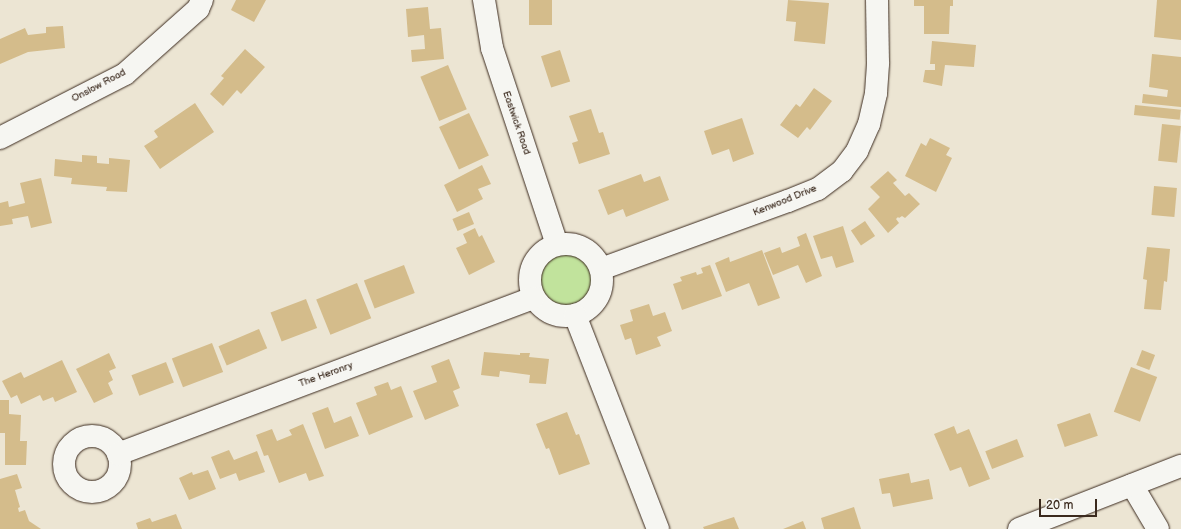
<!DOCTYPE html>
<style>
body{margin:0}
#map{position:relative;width:1181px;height:529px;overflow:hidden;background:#ece5d3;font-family:"Balsamiq Sans",sans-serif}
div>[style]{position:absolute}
.green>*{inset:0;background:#c1e39c}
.building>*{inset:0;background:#d4bc8b;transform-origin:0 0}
.roads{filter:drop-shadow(0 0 1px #3b2a1e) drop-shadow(0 0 1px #3b2a1e)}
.minor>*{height:22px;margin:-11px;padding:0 11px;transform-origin:11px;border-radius:11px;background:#f6f6f2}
.minor>.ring{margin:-11px;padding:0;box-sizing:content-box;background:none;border:22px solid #f6f6f2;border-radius:50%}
.tertiary>*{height:22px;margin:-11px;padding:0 11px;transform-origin:11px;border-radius:11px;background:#f6f6f2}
span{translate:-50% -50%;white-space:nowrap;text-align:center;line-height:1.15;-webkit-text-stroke:3px #f6f6f2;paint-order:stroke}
.street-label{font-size:10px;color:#3b2a1e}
.scale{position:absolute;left:1039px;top:499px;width:58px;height:18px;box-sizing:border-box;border:2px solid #3b2a1e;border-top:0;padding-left:5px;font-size:12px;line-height:14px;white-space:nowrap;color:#3b2a1e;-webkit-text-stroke:3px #f6f6f2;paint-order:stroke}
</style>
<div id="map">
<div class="green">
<div style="clip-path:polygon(559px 249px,575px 249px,588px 257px,595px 268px,596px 285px,591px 301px,575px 308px,559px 310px,546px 302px,537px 290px,537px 269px,545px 256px)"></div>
</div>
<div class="building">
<div style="clip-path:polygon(236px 0,266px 0,254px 22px,231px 10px)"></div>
<div style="left:529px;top:0;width:23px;height:25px"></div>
<div style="clip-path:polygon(788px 0,829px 3px,825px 44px,794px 41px,796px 22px,786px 21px)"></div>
<div style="clip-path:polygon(914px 0,953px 0,953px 6px,950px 6px,949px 34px,924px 34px,924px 6px,914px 6px)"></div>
<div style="clip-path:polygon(1157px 0,1181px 0,1181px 40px,1154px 37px)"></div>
<div style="clip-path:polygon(428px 7px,430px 29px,441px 28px,444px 59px,412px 62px,411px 50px,425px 49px,424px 35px,408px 37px,406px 9px)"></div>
<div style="clip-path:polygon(63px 26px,65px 48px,28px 52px,0 64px,0 39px,25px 28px,28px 35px,46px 33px,46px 27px)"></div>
<div style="clip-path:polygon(932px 41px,976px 45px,974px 67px,945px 65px,942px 86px,923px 82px,925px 70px,935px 70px,935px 64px,930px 64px)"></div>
<div style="clip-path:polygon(245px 49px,265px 67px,241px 94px,237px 90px,223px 106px,210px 94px,224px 78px,221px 76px)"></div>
<div style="left:560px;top:50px;width:33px;height:20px;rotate:72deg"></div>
<div style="clip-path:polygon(1152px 54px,1181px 57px,1181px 107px,1142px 103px,1143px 94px,1167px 97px,1168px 90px,1149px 87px)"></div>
<div style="left:448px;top:65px;width:48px;height:30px;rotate:67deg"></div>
<div style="clip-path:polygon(814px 88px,832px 101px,810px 130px,807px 127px,798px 138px,780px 125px,796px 104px,800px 107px)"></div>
<div style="clip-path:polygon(195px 103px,214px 132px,160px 169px,144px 146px,158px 137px,154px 131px)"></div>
<div style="left:1135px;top:105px;width:46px;height:10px;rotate:6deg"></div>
<div style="clip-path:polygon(591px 109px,599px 133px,603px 132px,610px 154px,579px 164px,572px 143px,578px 141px,569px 116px)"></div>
<div style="left:469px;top:113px;width:47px;height:33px;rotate:65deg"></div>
<div style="clip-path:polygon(742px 118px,754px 154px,733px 162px,729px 149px,712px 155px,704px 131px)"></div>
<div style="left:1162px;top:124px;width:19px;height:37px;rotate:6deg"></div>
<div style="clip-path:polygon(930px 138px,950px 148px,946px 155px,952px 158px,936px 192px,905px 176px,921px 143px,926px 146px)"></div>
<div style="clip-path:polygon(82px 155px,97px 156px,97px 163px,109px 164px,109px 158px,130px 160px,127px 192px,106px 191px,107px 187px,71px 184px,72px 178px,54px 176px,55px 159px,82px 162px)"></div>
<div style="clip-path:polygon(482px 165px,491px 184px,478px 189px,483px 199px,457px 212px,444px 185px)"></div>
<div style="clip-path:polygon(888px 171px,897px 180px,893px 183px,905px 196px,909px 193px,920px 204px,905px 218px,902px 216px,899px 218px,898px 217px,896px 219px,899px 223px,888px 233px,868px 209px,880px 197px,870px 187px)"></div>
<div style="clip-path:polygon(641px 174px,644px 182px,660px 176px,669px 200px,626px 217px,623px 209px,608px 215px,598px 190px)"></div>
<div style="clip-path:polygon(41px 178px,52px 223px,31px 228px,28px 216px,12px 219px,13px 224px,0 226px,0 203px,8px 201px,9px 207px,25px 203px,20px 183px)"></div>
<div style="left:1154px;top:186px;width:23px;height:29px;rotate:5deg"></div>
<div style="left:469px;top:212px;width:13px;height:18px;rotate:67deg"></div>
<div style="left:865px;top:221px;width:18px;height:17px;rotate:56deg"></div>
<div style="clip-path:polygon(843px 226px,854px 262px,836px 268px,832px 256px,821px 259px,813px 236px)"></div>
<div style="clip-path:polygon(475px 228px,479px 237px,482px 235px,495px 262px,469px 275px,456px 248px,467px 243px,463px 234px)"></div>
<div style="clip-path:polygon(806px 233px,822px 276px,806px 283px,798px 265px,773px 275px,764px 253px,780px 247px,782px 253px,800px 246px,797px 237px)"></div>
<div style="clip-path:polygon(1147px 247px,1170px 249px,1167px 282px,1164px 281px,1161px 310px,1144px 309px,1147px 280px,1143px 279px)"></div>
<div style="clip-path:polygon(762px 250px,780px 298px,758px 306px,749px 283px,726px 292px,715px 263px,729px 257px,730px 262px)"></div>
<div style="left:404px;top:265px;width:30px;height:43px;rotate:69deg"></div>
<div style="clip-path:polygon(710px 265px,722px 296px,682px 310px,673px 284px,682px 281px,680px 277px,696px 272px,697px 275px,703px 273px,701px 268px)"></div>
<div style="left:357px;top:283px;width:38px;height:44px;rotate:68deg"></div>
<div style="left:306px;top:299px;width:31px;height:38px;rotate:69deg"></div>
<div style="clip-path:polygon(649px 304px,653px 316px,665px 312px,672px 331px,657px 337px,661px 346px,636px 355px,631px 338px,625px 340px,620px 325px,633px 321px,630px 310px)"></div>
<div style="left:259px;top:329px;width:21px;height:44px;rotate:67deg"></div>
<div style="left:212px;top:343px;width:31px;height:43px;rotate:69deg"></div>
<div style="left:1142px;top:350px;width:14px;height:16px;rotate:21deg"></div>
<div style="clip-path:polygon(484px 352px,520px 355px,520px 353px,530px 353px,529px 357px,549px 359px,546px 384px,529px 383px,530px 375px,500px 371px,499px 377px,481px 375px)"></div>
<div style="clip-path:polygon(109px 353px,116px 368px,109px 371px,113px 380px,108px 383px,113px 394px,94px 403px,76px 369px)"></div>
<div style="clip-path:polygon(449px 359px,460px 388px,453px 391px,459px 406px,425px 420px,413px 391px,437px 382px,431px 366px)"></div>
<div style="clip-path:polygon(62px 360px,77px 392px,55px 402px,53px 397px,43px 401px,40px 395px,21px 404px,17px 395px,11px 398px,2px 381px,21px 372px,24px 378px)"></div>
<div style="left:166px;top:362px;width:22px;height:37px;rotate:69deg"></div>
<div style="left:1131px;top:367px;width:28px;height:48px;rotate:21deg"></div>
<div style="clip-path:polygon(388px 382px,391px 390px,401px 386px,413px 417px,369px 435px,356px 403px,377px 395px,374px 387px)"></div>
<div style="clip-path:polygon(0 400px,9px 400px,9px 414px,21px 415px,20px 441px,27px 441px,26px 465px,5px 465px,5px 433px,0 433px)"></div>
<div style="clip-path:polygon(328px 407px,334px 423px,351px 416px,359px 436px,325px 449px,312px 413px)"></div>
<div style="clip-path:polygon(567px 412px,576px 435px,579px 434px,590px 464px,559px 475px,549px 448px,546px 449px,536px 424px)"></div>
<div style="left:1090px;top:413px;width:24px;height:35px;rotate:71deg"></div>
<div style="clip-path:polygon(303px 424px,324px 476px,309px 481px,306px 473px,279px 483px,268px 455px,264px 456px,256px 435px,272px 429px,277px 441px,292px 435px,289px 430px)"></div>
<div style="clip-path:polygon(954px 426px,957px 434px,969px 429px,990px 479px,969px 487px,961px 467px,950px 471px,934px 434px)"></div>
<div style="left:1017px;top:439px;width:19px;height:34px;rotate:69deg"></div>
<div style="clip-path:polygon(229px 450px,234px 460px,257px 451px,265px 472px,239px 481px,236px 473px,220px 479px,211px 457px)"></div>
<div style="clip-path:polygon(208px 470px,216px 489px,189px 500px,179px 478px,192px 472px,193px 475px)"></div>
<div style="clip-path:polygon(909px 473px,911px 483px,929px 479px,933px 499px,893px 507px,890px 493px,882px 494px,879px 479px)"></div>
<div style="clip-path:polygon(17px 474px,22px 488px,15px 490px,20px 507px,18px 508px,19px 512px,25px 510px,29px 521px,41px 529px,0 529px,0 479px)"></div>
<div style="clip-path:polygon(854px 507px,861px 529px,824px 529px,821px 518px)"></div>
<div style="clip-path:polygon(176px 514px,182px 529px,138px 529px,136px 523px,150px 518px,152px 522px)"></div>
<div style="clip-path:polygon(734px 517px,739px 529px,704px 529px,703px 527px)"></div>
<div style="clip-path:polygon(803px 521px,806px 529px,783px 529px)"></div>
</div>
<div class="roads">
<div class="minor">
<div style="left:484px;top:0;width:49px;rotate:80.5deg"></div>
<div style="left:492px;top:48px;width:206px;rotate:71.7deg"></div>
<div style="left:0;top:138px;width:140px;rotate:-27.1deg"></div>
<div style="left:125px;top:74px;width:98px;rotate:-41.7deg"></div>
<div style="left:198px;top:9px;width:10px;rotate:-66deg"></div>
<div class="ring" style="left:530px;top:244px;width:50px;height:50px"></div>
<div style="left:601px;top:269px;width:199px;rotate:-20deg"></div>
<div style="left:788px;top:201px;width:32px;rotate:-22deg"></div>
<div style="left:818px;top:189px;width:30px;rotate:-37deg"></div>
<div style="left:842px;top:171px;width:25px;rotate:-53deg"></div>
<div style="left:857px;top:151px;width:30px;rotate:-66deg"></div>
<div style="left:869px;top:124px;width:32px;rotate:-77deg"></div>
<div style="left:876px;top:93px;width:30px;rotate:-86deg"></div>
<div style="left:878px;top:63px;width:63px;rotate:-90.9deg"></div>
<div style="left:575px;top:315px;width:230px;rotate:68.8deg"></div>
<div class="ring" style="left:64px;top:436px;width:34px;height:34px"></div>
<div style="left:118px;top:454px;width:444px;rotate:-20.6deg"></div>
<div style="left:1132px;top:485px;width:51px;rotate:59.4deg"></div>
</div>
<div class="tertiary">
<div style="left:1019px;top:529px;width:174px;rotate:-21.3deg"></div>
</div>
</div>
<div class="street-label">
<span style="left:99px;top:86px;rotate:-28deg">Onslow Road</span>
<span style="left:516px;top:123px;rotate:71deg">Eastwick Road</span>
<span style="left:785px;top:201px;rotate:-22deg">Kenwood Drive</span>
<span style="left:326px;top:375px;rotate:-20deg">The Heronry</span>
</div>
<div class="scale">20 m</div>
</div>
